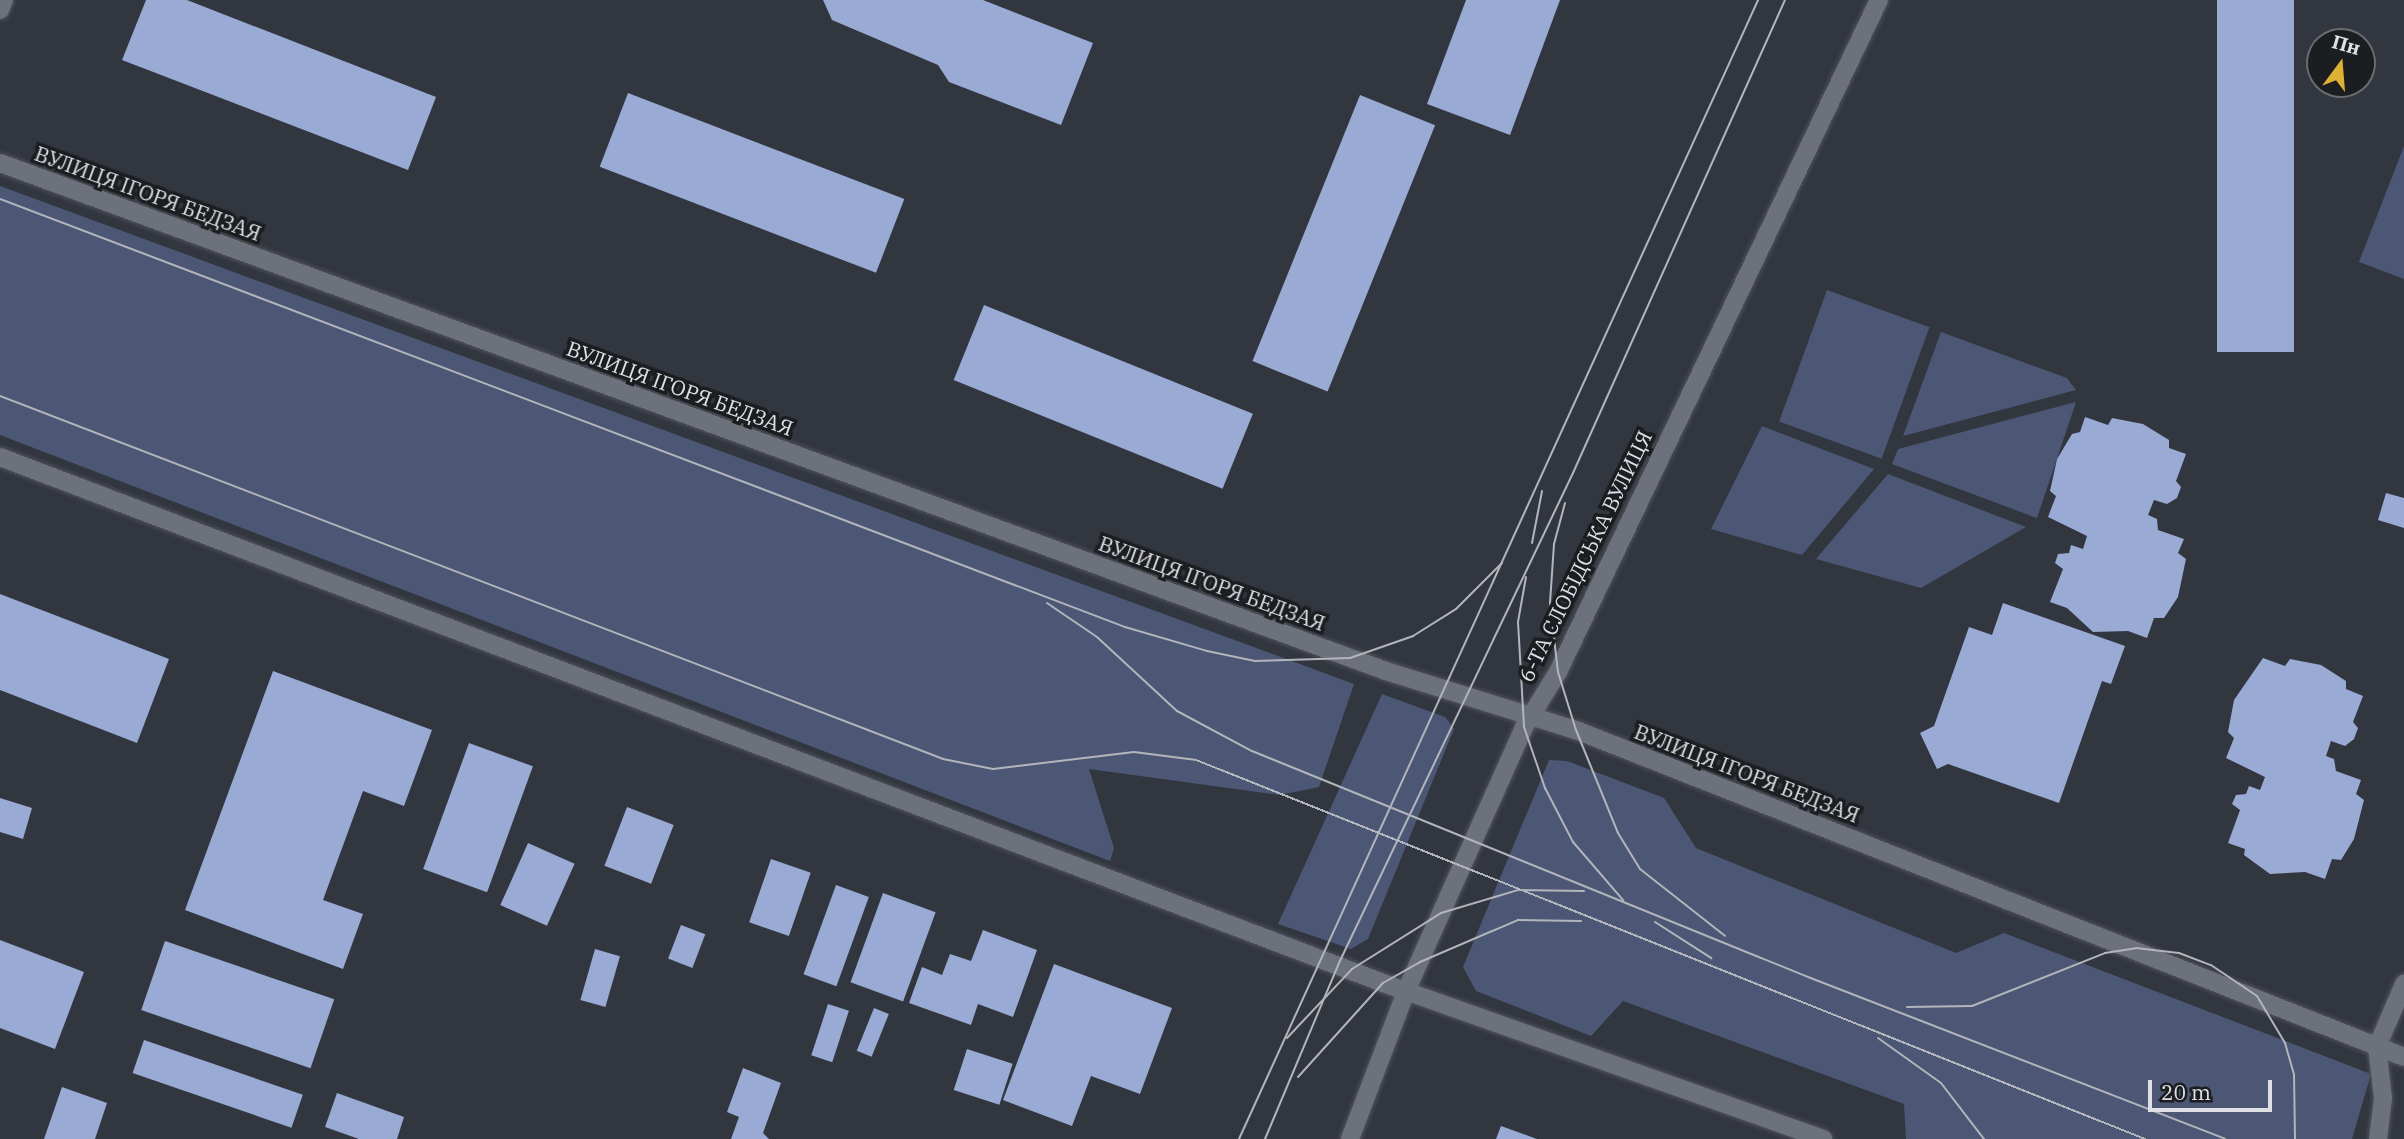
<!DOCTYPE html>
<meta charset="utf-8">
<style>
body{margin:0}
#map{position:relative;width:2404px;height:1139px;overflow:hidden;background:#32363e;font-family:"IBM Plex Serif",serif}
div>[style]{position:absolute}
.green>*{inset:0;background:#4c5775;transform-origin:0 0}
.building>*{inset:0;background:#99aad4;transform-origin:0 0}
.roads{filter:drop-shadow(0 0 2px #51545b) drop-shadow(0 0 2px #51545b)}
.minor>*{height:18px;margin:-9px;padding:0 9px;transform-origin:9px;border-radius:9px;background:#6d717b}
.tertiary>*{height:18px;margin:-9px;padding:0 9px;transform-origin:9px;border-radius:9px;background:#6d717b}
.tram>*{height:2px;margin:-1px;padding:0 1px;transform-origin:1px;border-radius:1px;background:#b2b5bb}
span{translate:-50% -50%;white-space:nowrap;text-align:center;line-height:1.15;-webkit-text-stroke:7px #1c1d21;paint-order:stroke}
.street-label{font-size:21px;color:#dee0e6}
.north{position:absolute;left:2306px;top:28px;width:70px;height:70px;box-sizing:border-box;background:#1c1d21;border:2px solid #6a6b70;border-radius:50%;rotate:16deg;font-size:19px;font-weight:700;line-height:28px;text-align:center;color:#dee0e6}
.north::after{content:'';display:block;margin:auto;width:24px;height:32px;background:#ddb133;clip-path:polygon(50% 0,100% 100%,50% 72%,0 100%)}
.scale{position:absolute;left:2148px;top:1080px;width:124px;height:32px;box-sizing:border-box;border:4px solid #dee0e6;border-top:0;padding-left:9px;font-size:21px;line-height:24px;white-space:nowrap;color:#dee0e6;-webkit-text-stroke:5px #1c1d21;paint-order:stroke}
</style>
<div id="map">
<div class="green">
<div style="clip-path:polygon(2404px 146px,2404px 279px,2359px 262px)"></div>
<div style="clip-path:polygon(0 186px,1354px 684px,1319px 787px,1280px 795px,1089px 769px,1114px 848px,1110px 861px,0 435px)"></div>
<div style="left:1827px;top:290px;width:109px;height:140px;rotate:20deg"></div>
<div style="clip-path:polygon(1941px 332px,2067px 378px,2076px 390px,1903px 436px)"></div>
<div style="clip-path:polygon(2076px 402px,2037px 518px,1892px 464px,1898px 449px)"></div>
<div style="clip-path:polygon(1762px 426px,1874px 469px,1802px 555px,1711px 529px)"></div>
<div style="clip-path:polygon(1888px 474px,2026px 527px,1921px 588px,1816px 559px)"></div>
<div style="clip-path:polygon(1382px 694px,1445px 717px,1454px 729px,1368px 939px,1351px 949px,1278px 924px)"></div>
<div style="clip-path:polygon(1549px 760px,1567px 761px,1664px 798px,1696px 848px,1956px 953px,2004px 933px,2371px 1074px,2352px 1139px,1906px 1139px,1904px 1104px,1623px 1001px,1591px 1036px,1476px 991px,1463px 967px)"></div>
</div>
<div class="building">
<div style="clip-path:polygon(146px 0,187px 0,436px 97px,408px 170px,122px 60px)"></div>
<div style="clip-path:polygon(823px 0,983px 0,1093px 43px,1061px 125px,949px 82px,938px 65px,832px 20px)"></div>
<div style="clip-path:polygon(1466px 0,1560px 0,1510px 135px,1427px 104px)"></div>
<div style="left:2217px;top:0;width:77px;height:352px"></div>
<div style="left:628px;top:93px;width:296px;height:79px;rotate:21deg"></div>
<div style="left:1360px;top:95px;width:81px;height:287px;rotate:22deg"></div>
<div style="left:984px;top:305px;width:290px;height:81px;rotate:22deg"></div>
<div style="clip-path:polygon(2085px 417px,2108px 425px,2112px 418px,2143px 424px,2169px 440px,2169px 448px,2186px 454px,2176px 481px,2181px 487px,2177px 498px,2167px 504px,2154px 500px,2148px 515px,2157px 519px,2158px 530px,2184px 539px,2178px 553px,2186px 559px,2178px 597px,2164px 618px,2154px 618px,2147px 638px,2128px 631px,2093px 632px,2067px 608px,2050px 602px,2063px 569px,2055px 563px,2058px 554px,2069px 553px,2071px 545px,2083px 549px,2087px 536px,2048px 517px,2056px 496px,2050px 491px,2057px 459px,2072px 434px,2080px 432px)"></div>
<div style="clip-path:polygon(2386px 493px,2404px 498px,2404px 528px,2378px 520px)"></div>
<div style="clip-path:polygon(0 594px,169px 659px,137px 743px,0 690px)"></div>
<div style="clip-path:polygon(2003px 603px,2125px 646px,2111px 684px,2102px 681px,2059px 803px,1948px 764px,1937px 769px,1920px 733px,1934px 726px,1969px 627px,1992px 635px)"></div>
<div style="clip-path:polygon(2263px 658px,2285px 666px,2290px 659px,2321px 665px,2346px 681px,2346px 689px,2363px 696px,2353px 722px,2358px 728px,2354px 739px,2345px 746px,2331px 741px,2326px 756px,2334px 759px,2336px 771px,2361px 780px,2356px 794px,2364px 800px,2354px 839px,2341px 860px,2332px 859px,2325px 879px,2305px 872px,2270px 874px,2244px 855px,2245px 849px,2228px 843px,2240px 810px,2232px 804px,2236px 795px,2246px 794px,2249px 786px,2260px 790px,2265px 777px,2226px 758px,2234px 738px,2228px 732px,2234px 700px)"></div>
<div style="clip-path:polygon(273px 671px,432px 730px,404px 806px,363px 791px,323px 900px,363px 914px,343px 969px,185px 910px)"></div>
<div style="left:469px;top:743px;width:68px;height:134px;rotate:20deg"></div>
<div style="clip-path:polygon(0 798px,32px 808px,23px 839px,0 832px)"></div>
<div style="left:627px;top:807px;width:50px;height:63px;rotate:21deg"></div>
<div style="left:528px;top:843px;width:51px;height:68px;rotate:24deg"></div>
<div style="left:771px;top:859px;width:42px;height:67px;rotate:19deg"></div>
<div style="left:836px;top:885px;width:35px;height:95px;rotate:20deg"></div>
<div style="left:883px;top:893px;width:56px;height:95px;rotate:20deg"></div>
<div style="left:681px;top:925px;width:26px;height:36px;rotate:21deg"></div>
<div style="clip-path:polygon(983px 930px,1037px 950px,1013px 1017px,978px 1004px,971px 1025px,909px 1003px,922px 967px,942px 975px,950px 954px,971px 961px)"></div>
<div style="clip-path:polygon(0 940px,84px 972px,55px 1049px,0 1028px)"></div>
<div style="left:165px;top:941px;width:179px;height:73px;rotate:19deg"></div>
<div style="left:595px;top:949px;width:26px;height:53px;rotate:16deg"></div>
<div style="clip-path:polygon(1054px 964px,1172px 1008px,1140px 1094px,1091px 1076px,1072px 1126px,1003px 1100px)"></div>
<div style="left:828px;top:1004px;width:22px;height:54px;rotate:18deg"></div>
<div style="left:874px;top:1008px;width:16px;height:46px;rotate:22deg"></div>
<div style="left:144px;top:1040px;width:168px;height:35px;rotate:19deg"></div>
<div style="left:967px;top:1049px;width:48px;height:43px;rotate:18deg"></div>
<div style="clip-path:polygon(743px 1068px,781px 1083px,763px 1133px,769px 1139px,731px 1139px,739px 1117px,727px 1112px)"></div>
<div style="clip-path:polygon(62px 1087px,107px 1103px,95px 1139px,44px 1139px)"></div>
<div style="clip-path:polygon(337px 1093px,404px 1117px,397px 1139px,359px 1139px,325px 1127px)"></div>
<div style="clip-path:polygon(1501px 1126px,1537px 1139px,1496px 1139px)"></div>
</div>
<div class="roads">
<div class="minor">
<div style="left:0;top:10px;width:11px;rotate:-68deg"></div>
<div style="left:2378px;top:1139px;width:41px;rotate:-83deg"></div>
<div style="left:2383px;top:1098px;width:51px;rotate:-96.7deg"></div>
<div style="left:2377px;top:1047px;width:69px;rotate:-66.8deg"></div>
</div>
<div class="tertiary">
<div style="left:0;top:163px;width:1476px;rotate:20.13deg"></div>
<div style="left:1386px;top:671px;width:199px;rotate:17.3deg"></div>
<div style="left:1576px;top:730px;width:890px;rotate:21.55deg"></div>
<div style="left:0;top:457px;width:1480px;rotate:20.82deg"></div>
<div style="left:1383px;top:983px;width:467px;rotate:19.5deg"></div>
<div style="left:1350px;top:1139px;width:160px;rotate:-69.2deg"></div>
<div style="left:1407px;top:989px;width:287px;rotate:-65.9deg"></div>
<div style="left:1524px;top:727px;width:65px;rotate:-58.3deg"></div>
<div style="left:1558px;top:672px;width:745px;rotate:-64.47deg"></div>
</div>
</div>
<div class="tram">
<div style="left:0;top:199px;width:1204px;rotate:20.83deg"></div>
<div style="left:1125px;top:627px;width:85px;rotate:16.3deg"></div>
<div style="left:1207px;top:651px;width:49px;rotate:11.8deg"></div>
<div style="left:1255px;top:661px;width:95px;rotate:-1.8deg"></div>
<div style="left:1350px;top:658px;width:67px;rotate:-19.2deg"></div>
<div style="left:1413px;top:636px;width:51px;rotate:-32.1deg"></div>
<div style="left:1456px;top:609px;width:65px;rotate:-45deg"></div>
<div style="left:0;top:396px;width:1010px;rotate:21.05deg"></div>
<div style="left:943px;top:759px;width:51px;rotate:11.3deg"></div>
<div style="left:993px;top:769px;width:142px;rotate:-6.9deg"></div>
<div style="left:1134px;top:752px;width:63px;rotate:7.4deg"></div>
<div style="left:1196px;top:760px;width:1022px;rotate:21.77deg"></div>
<div style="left:1565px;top:503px;width:42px;rotate:105deg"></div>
<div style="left:1554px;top:544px;width:59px;rotate:93.9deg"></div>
<div style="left:1550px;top:603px;width:69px;rotate:83.4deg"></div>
<div style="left:1558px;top:672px;width:61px;rotate:72.8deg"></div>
<div style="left:1576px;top:730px;width:111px;rotate:67.8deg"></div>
<div style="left:1618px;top:833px;width:42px;rotate:58.6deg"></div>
<div style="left:1640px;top:869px;width:108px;rotate:38.2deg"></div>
<div style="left:1532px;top:543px;width:53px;rotate:-79.1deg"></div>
<div style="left:1526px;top:577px;width:46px;rotate:100.1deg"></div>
<div style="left:1518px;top:622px;width:105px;rotate:86.7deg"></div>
<div style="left:1524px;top:727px;width:65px;rotate:71deg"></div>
<div style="left:1545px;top:788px;width:61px;rotate:62.6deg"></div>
<div style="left:1573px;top:842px;width:77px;rotate:49.2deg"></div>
<div style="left:1047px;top:603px;width:60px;rotate:34.2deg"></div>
<div style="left:1097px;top:637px;width:109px;rotate:42.8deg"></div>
<div style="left:1177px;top:711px;width:85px;rotate:28.1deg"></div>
<div style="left:1252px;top:751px;width:600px;rotate:22.12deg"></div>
<div style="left:1808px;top:977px;width:447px;rotate:21.2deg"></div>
<div style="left:1655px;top:922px;width:67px;rotate:32.7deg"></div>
<div style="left:1907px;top:1007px;width:65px;rotate:-0.9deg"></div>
<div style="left:1972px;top:1006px;width:143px;rotate:-21.7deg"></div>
<div style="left:2105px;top:953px;width:31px;rotate:-9deg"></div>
<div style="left:2136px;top:948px;width:43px;rotate:6.6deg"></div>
<div style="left:2179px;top:953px;width:34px;rotate:21deg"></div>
<div style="left:2211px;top:965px;width:55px;rotate:34deg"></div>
<div style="left:2257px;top:996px;width:55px;rotate:59.2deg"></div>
<div style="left:2285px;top:1043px;width:32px;rotate:74deg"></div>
<div style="left:2294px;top:1074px;width:65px;rotate:89.1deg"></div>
<div style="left:1287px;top:1038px;width:95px;rotate:-46.7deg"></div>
<div style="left:1352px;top:969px;width:105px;rotate:-32.2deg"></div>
<div style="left:1441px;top:913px;width:80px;rotate:-16.6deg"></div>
<div style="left:1518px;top:890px;width:66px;rotate:0.9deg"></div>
<div style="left:1878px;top:1038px;width:77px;rotate:35.5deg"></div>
<div style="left:1941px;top:1083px;width:71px;rotate:52.5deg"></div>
<div style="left:1298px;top:1077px;width:127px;rotate:-47.9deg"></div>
<div style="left:1383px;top:983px;width:43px;rotate:-29.6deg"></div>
<div style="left:1420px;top:962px;width:107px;rotate:-23.2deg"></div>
<div style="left:1518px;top:920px;width:63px;rotate:0.9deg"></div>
<div style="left:1239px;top:1139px;width:1252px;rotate:-65.5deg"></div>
<div style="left:1265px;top:1139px;width:189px;rotate:-67.2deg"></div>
<div style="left:1338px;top:965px;width:545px;rotate:-64.47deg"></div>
<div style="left:1573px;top:473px;width:518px;rotate:-65.86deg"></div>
</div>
<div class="street-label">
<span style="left:148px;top:193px;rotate:20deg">ВУЛИЦЯ ІГОРЯ БЕДЗАЯ</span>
<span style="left:680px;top:388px;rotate:20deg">ВУЛИЦЯ ІГОРЯ БЕДЗАЯ</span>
<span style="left:1585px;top:556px;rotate:-64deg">6-ТА СЛОБІДСЬКА ВУЛИЦЯ</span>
<span style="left:1212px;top:583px;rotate:20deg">ВУЛИЦЯ ІГОРЯ БЕДЗАЯ</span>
<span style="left:1747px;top:773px;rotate:21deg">ВУЛИЦЯ ІГОРЯ БЕДЗАЯ</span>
</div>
<div class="north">Пн</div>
<div class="scale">20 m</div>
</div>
